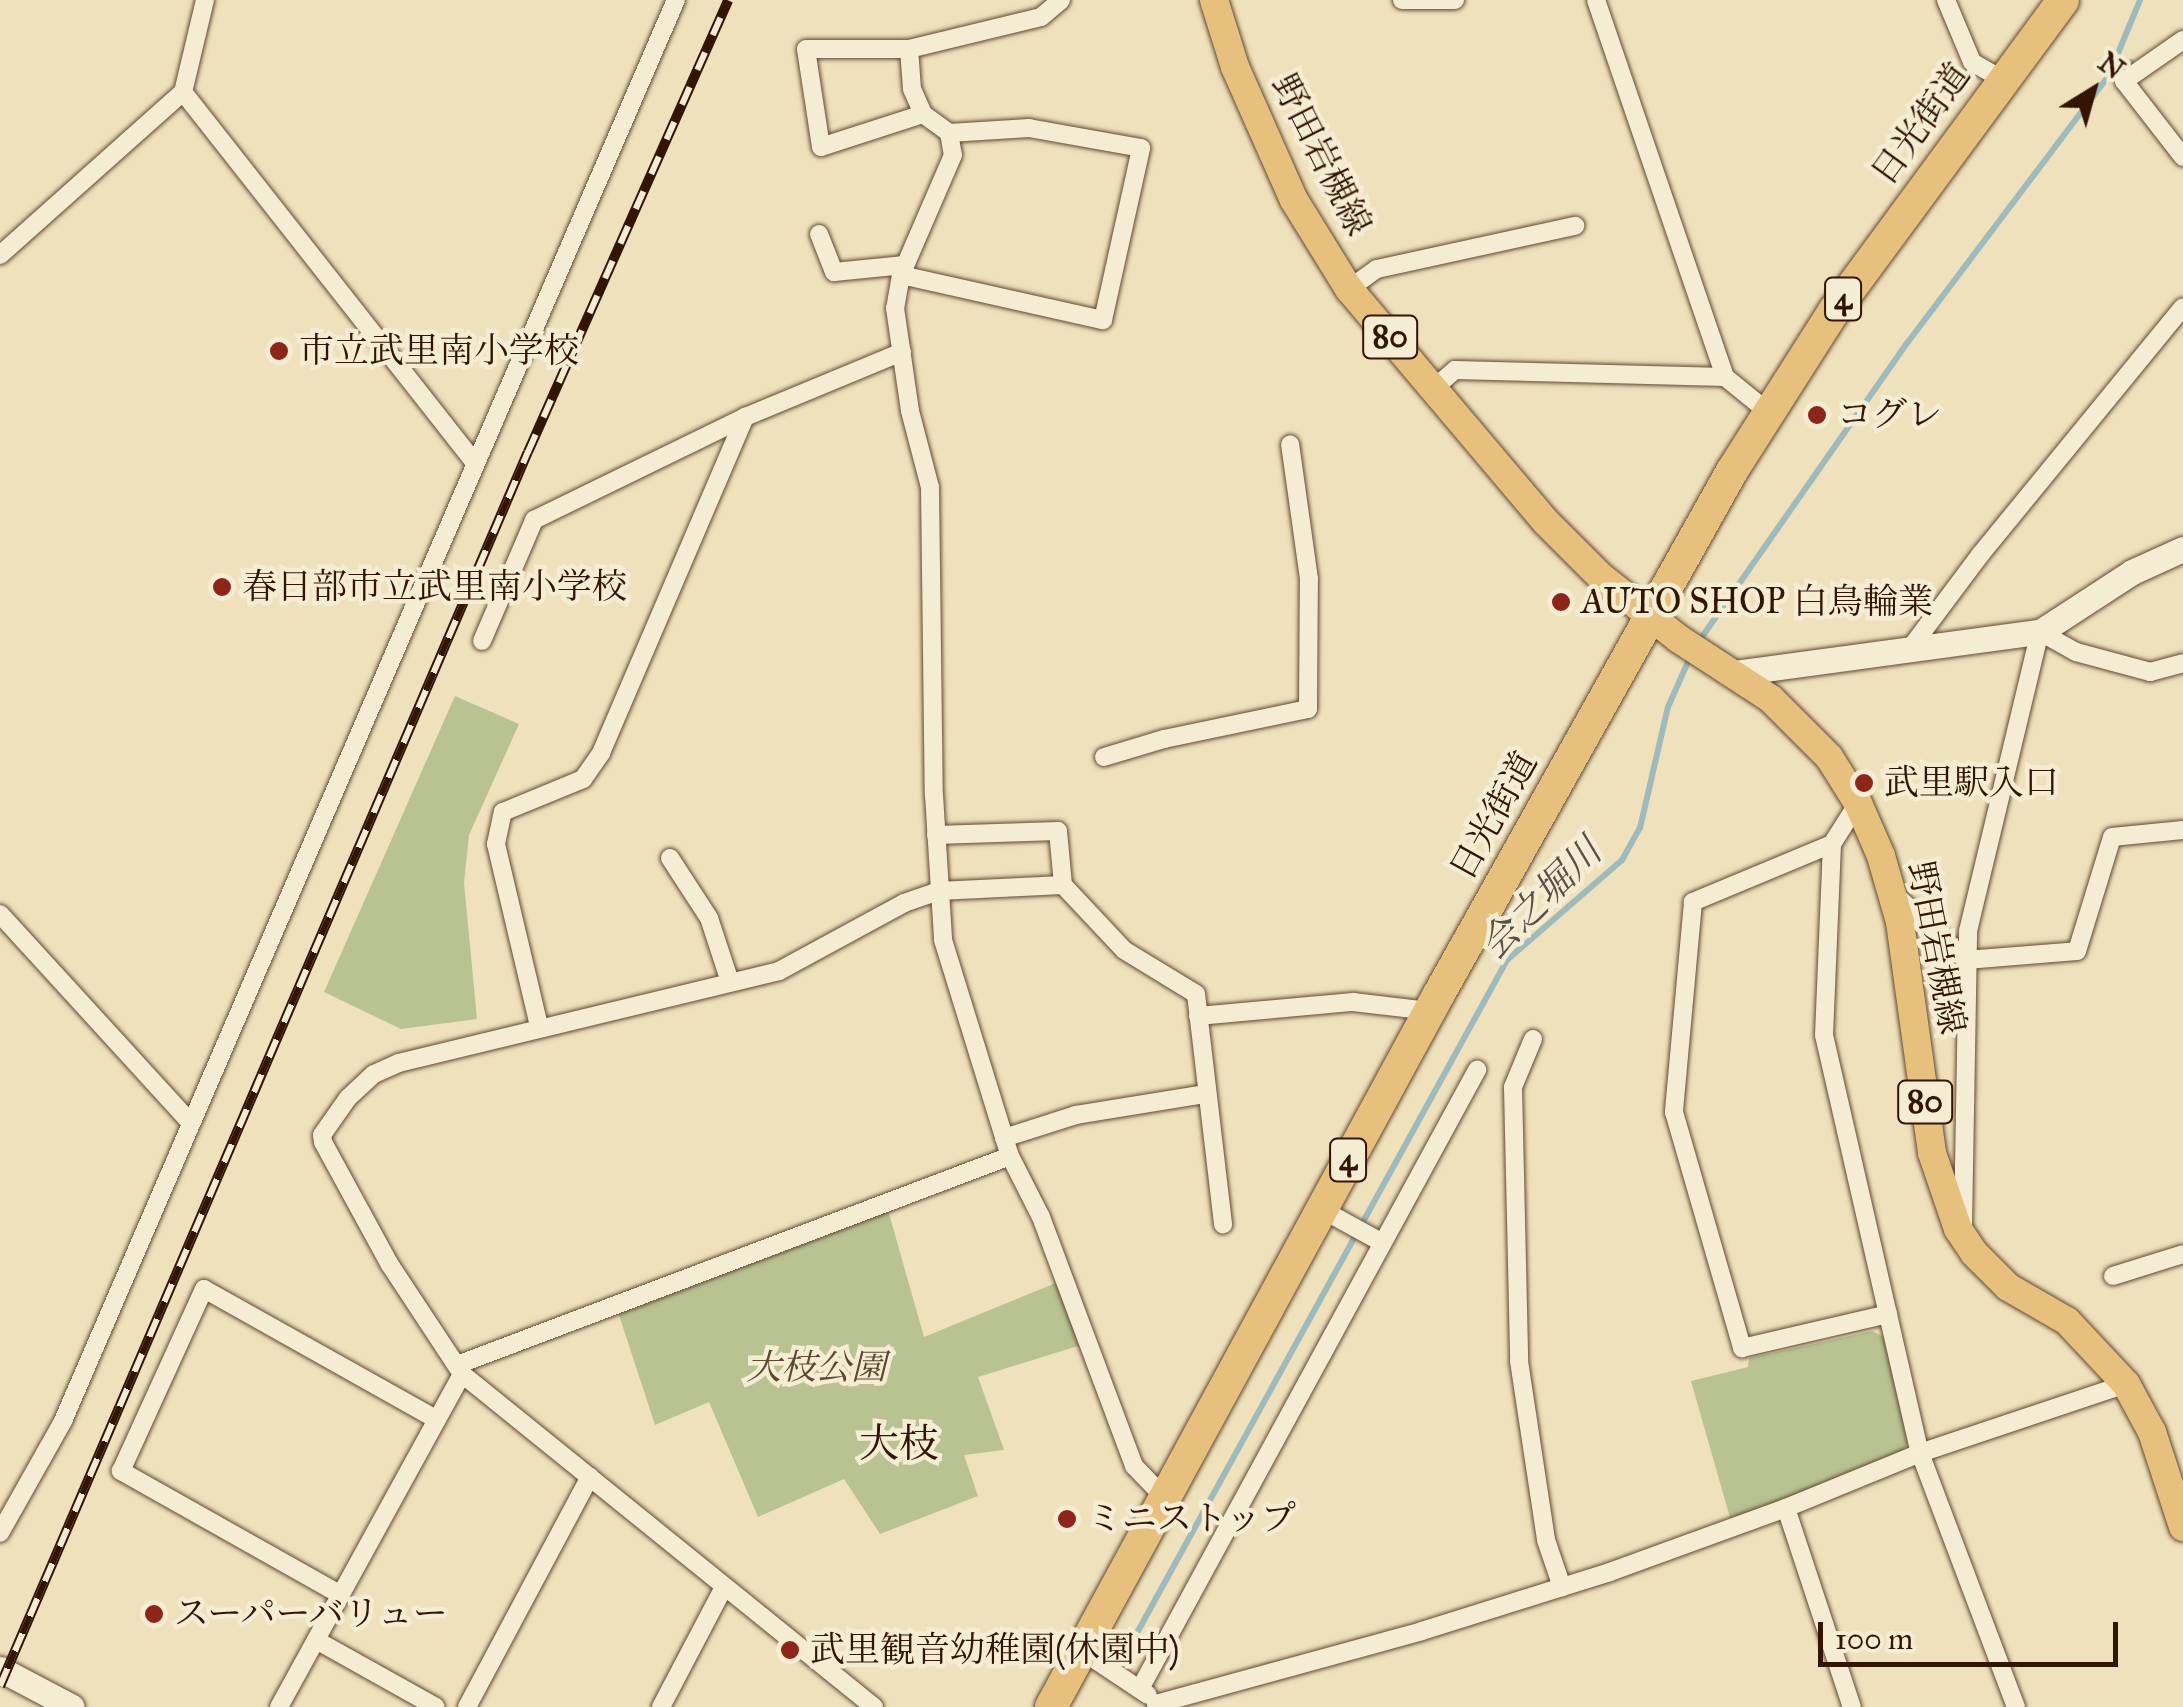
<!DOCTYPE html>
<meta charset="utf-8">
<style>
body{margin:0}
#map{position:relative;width:2183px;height:1707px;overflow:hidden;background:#eee1bb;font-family:"IM FELL Great Primer","Noto Serif JP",serif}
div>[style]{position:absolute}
.green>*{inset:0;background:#b8c391}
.stream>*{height:6px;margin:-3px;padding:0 3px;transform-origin:3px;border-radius:3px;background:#9fbabc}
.roads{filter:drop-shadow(0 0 2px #624832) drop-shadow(0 0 2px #624832)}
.street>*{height:18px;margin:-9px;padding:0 9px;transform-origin:9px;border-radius:9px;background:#f4ecd3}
.secondary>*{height:25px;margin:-12.5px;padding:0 12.5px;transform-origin:12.5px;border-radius:12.5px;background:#f4ecd3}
.primary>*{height:28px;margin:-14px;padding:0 14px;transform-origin:14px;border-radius:14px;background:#e7c07e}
.highway>*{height:32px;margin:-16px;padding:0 16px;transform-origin:16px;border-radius:16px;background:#e7c07e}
.rail>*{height:10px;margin-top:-5px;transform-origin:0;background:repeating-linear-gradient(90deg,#f4ecd3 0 19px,#331504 0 38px);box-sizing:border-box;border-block:2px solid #331504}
.dots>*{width:28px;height:28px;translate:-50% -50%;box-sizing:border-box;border:5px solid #f4ecd3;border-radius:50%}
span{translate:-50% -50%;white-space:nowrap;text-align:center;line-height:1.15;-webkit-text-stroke:9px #f4ecd3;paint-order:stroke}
.shield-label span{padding:2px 8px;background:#f4ecd3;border:2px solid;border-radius:8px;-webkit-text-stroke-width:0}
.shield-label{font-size:32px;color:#331504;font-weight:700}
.street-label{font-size:35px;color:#331504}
.poi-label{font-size:35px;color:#331504}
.left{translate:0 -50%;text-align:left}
.park-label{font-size:35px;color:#5b492e;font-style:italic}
.water-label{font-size:38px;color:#594f44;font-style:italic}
.quarter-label{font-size:40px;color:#331504}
.north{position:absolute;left:2043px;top:40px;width:100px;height:100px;-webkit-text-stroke:8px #f4ecd3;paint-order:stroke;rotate:37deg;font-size:28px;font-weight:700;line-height:40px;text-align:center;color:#331504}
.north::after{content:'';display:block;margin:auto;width:35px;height:45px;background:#331504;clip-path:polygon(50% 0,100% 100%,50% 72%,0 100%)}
.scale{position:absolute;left:1818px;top:1622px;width:300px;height:45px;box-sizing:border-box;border:5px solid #331504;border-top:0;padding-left:12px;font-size:30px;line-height:35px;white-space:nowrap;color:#331504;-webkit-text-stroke:8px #f4ecd3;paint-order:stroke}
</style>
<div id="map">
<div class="green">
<div style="clip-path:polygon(455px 696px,519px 724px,469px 835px,464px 883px,477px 1019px,401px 1029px,324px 992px)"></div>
<div style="clip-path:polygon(888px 1210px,924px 1337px,1058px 1282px,1081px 1345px,978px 1377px,1004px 1450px,964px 1455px,978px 1496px,880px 1534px,844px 1479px,758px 1517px,709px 1402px,655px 1425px,618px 1312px)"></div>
<div style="clip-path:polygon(1872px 1331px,1884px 1337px,1909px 1440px,1902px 1452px,1731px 1521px,1691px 1381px,1748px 1367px,1749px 1358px)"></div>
</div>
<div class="stream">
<div style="left:2110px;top:74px;width:24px;rotate:-30deg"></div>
<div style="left:1697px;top:644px;width:368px;rotate:-55.1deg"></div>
<div style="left:1908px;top:342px;width:334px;rotate:-53deg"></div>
<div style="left:2109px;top:75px;width:81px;rotate:-67.5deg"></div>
<div style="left:1116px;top:1671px;width:811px;rotate:-61.19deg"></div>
<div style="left:1507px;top:960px;width:152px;rotate:-41deg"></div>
<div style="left:1622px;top:860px;width:37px;rotate:-61deg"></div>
<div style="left:1640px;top:828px;width:124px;rotate:-77deg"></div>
<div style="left:1668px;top:707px;width:57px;rotate:-66.1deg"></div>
</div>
<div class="roads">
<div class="street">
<div style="left:205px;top:0;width:95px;rotate:103.4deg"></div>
<div style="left:183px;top:92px;width:472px;rotate:51.8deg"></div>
<div style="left:1402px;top:0;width:53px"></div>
<div style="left:1596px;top:0;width:398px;rotate:71.1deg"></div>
<div style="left:1725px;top:377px;width:54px;rotate:39deg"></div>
<div style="left:1946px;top:0;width:67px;rotate:67.2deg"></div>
<div style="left:1972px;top:62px;width:36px;rotate:30deg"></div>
<div style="left:2183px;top:40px;width:72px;rotate:145.2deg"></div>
<div style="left:2124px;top:81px;width:96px;rotate:52.2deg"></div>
<div style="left:909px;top:49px;width:40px;rotate:85.7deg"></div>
<div style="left:912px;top:89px;width:27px;rotate:66deg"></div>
<div style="left:923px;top:114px;width:32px;rotate:36deg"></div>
<div style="left:949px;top:133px;width:22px;rotate:80deg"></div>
<div style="left:953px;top:155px;width:131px;rotate:113.4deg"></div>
<div style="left:901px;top:275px;width:34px;rotate:100deg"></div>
<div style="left:895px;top:308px;width:104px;rotate:81.7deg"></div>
<div style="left:910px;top:411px;width:79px;rotate:75.3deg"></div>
<div style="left:930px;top:487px;width:308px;rotate:89.3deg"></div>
<div style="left:934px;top:795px;width:145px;rotate:86.4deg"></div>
<div style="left:943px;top:940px;width:226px;rotate:72.8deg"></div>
<div style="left:1010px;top:1156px;width:68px;rotate:63.1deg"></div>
<div style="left:1041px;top:1217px;width:266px;rotate:69.5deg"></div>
<div style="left:1134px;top:1466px;width:45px;rotate:45.9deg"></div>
<div style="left:923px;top:114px;width:107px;rotate:162.1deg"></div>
<div style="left:821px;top:147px;width:99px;rotate:-98.7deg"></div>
<div style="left:806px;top:49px;width:103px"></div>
<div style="left:909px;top:49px;width:136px;rotate:-13.6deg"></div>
<div style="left:1041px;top:17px;width:26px;rotate:-40deg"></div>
<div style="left:819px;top:234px;width:41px;rotate:68.5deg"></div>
<div style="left:834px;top:272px;width:71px;rotate:-5.6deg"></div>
<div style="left:0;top:255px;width:245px;rotate:-41.7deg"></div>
<div style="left:901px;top:275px;width:207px;rotate:12.6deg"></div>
<div style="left:1103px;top:320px;width:176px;rotate:-77.5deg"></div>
<div style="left:1141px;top:148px;width:114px;rotate:-169.9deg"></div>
<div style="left:1029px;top:128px;width:80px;rotate:176.4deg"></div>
<div style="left:1349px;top:289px;width:34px;rotate:-36deg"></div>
<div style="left:1377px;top:269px;width:203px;rotate:-12.3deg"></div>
<div style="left:1433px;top:389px;width:29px;rotate:-41deg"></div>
<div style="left:1455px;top:370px;width:270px;rotate:1.5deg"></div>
<div style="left:482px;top:641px;width:132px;rotate:-66.7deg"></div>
<div style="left:534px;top:520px;width:235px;rotate:-26deg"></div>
<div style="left:1912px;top:646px;width:114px;rotate:-53.2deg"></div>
<div style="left:1980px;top:555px;width:320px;rotate:-50.7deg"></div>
<div style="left:1104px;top:757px;width:63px;rotate:-16.7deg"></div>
<div style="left:1164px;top:739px;width:147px;rotate:-11.8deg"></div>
<div style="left:1308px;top:709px;width:130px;rotate:-89.6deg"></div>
<div style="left:1309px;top:579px;width:136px;rotate:-98deg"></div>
<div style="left:1858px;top:803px;width:49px;rotate:122.4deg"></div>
<div style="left:1832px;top:844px;width:191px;rotate:92.4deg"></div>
<div style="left:1824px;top:1035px;width:429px;rotate:77.1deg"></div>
<div style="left:1920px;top:1453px;width:272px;rotate:69.3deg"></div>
<div style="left:936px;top:835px;width:122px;rotate:-1.9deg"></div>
<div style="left:1058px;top:831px;width:54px;rotate:84.7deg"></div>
<div style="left:1832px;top:844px;width:151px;rotate:157.4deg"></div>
<div style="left:1693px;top:902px;width:211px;rotate:95.2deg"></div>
<div style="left:1674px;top:1112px;width:246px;rotate:73.9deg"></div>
<div style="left:1742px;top:1348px;width:150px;rotate:-13.1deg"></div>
<div style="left:670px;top:858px;width:72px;rotate:57deg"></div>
<div style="left:709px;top:918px;width:67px;rotate:71.8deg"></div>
<div style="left:1894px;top:894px;width:98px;rotate:42.5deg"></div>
<div style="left:1966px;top:960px;width:111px;rotate:-4.6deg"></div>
<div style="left:2077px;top:951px;width:119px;rotate:-72.9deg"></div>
<div style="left:2112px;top:837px;width:71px;rotate:-5.6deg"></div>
<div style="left:0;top:914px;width:282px;rotate:47.6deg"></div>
<div style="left:1198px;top:1016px;width:156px;rotate:-5.2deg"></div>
<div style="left:1353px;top:1002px;width:78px;rotate:6.7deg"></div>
<div style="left:539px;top:1026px;width:187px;rotate:-103.3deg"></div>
<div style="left:496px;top:844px;width:33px;rotate:-78deg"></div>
<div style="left:503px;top:812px;width:87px;rotate:-22.4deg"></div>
<div style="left:583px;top:779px;width:32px;rotate:-55deg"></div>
<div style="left:601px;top:753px;width:366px;rotate:-66.8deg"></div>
<div style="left:745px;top:417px;width:170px;rotate:-22.5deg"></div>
<div style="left:1533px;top:1039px;width:52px;rotate:112.6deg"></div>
<div style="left:1513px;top:1087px;width:274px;rotate:88.7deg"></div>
<div style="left:1519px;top:1361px;width:181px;rotate:81.4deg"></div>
<div style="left:1546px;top:1540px;width:50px;rotate:71.2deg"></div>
<div style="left:1004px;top:1138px;width:76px;rotate:-17.7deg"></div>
<div style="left:1076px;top:1115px;width:132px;rotate:-9.2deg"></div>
<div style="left:1321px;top:1209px;width:68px;rotate:28.8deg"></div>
<div style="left:1963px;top:1225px;width:294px;rotate:-89deg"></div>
<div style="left:1968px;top:931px;width:308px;rotate:-76.5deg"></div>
<div style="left:2040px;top:632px;width:41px;rotate:29.1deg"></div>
<div style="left:2076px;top:652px;width:77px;rotate:15.1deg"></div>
<div style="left:2150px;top:672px;width:34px;rotate:-15deg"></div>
<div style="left:2113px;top:1276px;width:73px;rotate:-17.4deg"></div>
<div style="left:457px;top:1365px;width:591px;rotate:-20.7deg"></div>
<div style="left:1786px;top:1508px;width:210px;rotate:71.7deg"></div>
<div style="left:0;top:1533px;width:129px;rotate:-60.6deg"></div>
<div style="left:63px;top:1421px;width:1548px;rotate:-66.67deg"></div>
<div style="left:341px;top:1595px;width:253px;rotate:-150.6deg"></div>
<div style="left:121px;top:1471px;width:200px;rotate:-65.5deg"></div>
<div style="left:204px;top:1289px;width:267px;rotate:29.3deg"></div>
<div style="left:316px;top:1640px;width:137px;rotate:29.2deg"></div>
<div style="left:1082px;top:1651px;width:79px;rotate:33.7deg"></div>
<div style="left:1141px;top:1687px;width:703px;rotate:-61.43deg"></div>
<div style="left:1156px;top:1704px;width:276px;rotate:-15.3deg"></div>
<div style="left:1422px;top:1631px;width:197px;rotate:-17.4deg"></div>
<div style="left:1610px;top:1572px;width:187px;rotate:-20deg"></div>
<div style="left:1786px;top:1508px;width:145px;rotate:-22.3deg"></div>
<div style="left:1920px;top:1453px;width:217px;rotate:-18.5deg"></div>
<div style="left:279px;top:1707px;width:380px;rotate:-61.2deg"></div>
<div style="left:467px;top:1707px;width:261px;rotate:-61.9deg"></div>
<div style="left:661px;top:1707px;width:136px;rotate:-62.3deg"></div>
<div style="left:874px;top:1707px;width:530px;rotate:-141.05deg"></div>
<div style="left:462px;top:1374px;width:131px;rotate:-123.4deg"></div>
<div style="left:390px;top:1265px;width:140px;rotate:-118.6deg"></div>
<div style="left:323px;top:1142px;width:7px;rotate:-98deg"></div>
<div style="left:322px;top:1135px;width:45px;rotate:-54.9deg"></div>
<div style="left:348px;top:1098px;width:35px;rotate:-43deg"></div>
<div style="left:374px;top:1074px;width:27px;rotate:-24deg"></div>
<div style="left:399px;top:1063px;width:391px;rotate:-13.6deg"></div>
<div style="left:779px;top:971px;width:142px;rotate:-28.5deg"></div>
<div style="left:904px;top:903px;width:36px;rotate:-19deg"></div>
<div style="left:938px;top:891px;width:125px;rotate:-2.7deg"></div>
<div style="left:1063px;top:885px;width:89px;rotate:46.8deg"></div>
<div style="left:1124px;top:950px;width:84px;rotate:31.4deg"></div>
<div style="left:1196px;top:994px;width:232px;rotate:83.3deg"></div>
</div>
<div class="secondary">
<div style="left:1735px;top:673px;width:308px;rotate:-7.7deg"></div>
<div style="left:2040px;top:632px;width:110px;rotate:-33.1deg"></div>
<div style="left:2132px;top:572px;width:56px;rotate:-24.3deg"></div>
<div style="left:0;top:1669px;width:81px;rotate:27.8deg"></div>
</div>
<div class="primary">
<div style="left:1214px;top:0;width:70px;rotate:72.6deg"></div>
<div style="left:1235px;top:67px;width:145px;rotate:66.1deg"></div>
<div style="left:1294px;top:200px;width:105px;rotate:58.3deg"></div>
<div style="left:1349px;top:289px;width:305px;rotate:49.8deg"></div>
<div style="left:1546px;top:522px;width:76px;rotate:45deg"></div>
<div style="left:1600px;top:576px;width:101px;rotate:38.6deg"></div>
<div style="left:1679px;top:639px;width:110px;rotate:33.1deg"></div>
<div style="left:1771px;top:699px;width:82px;rotate:45deg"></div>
<div style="left:1829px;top:757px;width:54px;rotate:57.8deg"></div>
<div style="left:1858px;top:803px;width:58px;rotate:66.5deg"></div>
<div style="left:1881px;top:856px;width:69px;rotate:73.9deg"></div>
<div style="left:1900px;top:922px;width:233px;rotate:82.1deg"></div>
<div style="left:1932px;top:1153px;width:80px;rotate:71.1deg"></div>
<div style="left:1958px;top:1229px;width:29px;rotate:56deg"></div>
<div style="left:1974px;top:1253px;width:48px;rotate:45deg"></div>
<div style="left:2008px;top:1287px;width:68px;rotate:30deg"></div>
<div style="left:2067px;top:1321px;width:86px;rotate:46.9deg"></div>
<div style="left:2126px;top:1384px;width:55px;rotate:61.6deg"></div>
<div style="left:2152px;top:1432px;width:100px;rotate:71.9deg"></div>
</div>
<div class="highway">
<div style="left:1051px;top:1707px;width:812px;rotate:-61.45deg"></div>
<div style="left:1439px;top:994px;width:599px;rotate:-60.74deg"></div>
<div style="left:1732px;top:471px;width:190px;rotate:-57.5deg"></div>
<div style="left:1834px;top:311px;width:386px;rotate:-53.6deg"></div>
</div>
</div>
<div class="rail">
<div style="left:0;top:1686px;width:1342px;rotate:-66.84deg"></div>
<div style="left:528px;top:452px;width:494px;rotate:-66.1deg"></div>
</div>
<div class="dots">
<div style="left:279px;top:351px;background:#8f2418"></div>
<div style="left:1817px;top:415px;background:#8f2418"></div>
<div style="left:222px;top:587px;background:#8f2418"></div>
<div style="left:1561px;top:602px;background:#8f2418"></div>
<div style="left:1864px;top:783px;background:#8f2418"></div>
<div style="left:1067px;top:1519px;background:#8f2418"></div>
<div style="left:154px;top:1614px;background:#8f2418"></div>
<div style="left:790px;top:1650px;background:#8f2418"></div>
</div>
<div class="shield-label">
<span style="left:1843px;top:299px">4</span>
<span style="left:1390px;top:337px">80</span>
<span style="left:1925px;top:1102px">80</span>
<span style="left:1348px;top:1160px">4</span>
</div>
<div class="street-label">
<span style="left:1921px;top:124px;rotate:-54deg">日光街道</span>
<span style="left:1321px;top:155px;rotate:63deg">野田岩槻線</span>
<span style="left:1494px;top:816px;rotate:-61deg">日光街道</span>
<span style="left:1936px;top:948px;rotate:79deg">野田岩槻線</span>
</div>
<div class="poi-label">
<span class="left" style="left:299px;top:351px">市立武里南小学校</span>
<span class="left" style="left:1837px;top:415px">コグレ</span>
<span class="left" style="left:242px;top:587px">春日部市立武里南小学校</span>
<span class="left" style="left:1581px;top:602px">AUTO SHOP 白鳥輪業</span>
<span class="left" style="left:1884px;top:783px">武里駅入口</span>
<span class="left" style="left:1087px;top:1519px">ミニストップ</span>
<span class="left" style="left:174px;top:1614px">スーパーバリュー</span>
<span class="left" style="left:810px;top:1650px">武里観音幼稚園(休園中)</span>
</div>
<div class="park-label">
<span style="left:816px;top:1368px">大枝公園</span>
</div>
<div class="water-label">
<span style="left:1541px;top:899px;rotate:-45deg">会之堀川</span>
</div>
<div class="quarter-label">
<span style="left:899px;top:1444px">大枝</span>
</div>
<div class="north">N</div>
<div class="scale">100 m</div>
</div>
